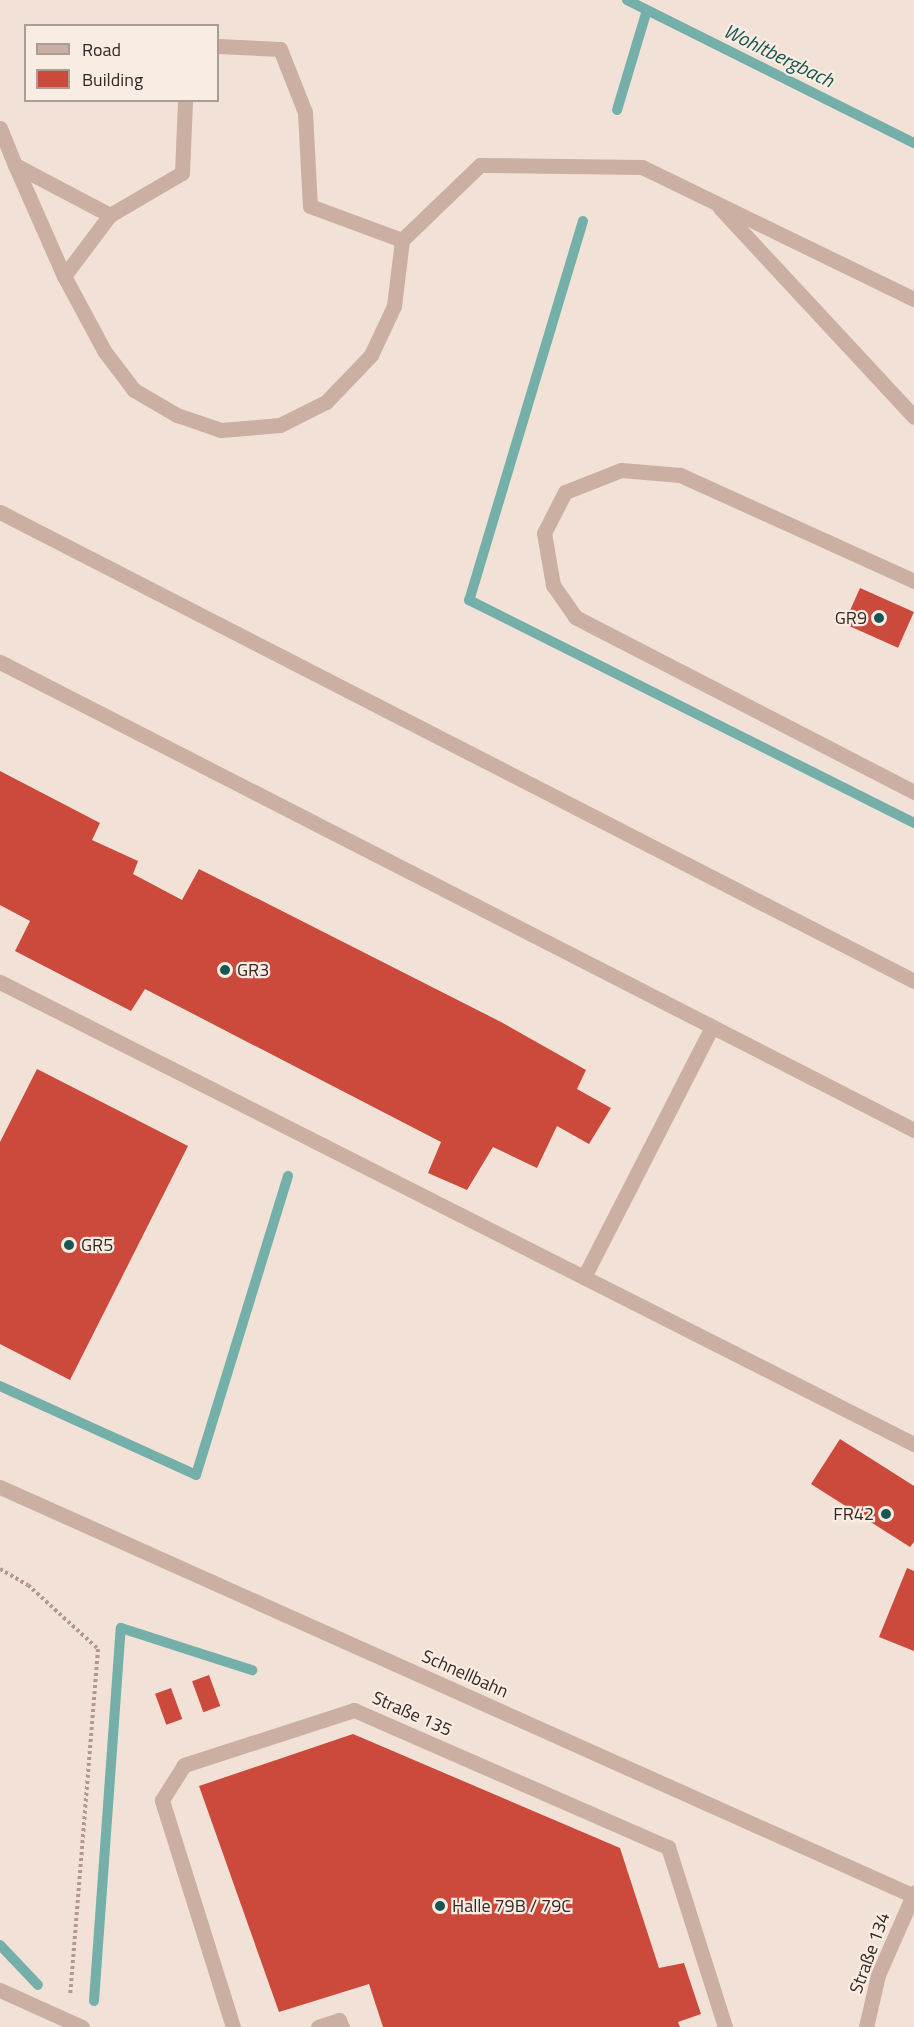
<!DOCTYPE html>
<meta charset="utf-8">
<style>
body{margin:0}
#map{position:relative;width:914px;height:2027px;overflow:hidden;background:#f2e1d6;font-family:"Titillium Web",sans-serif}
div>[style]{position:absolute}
.stream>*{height:10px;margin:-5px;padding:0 5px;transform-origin:5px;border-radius:5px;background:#74afaa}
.building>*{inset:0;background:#cb4a3b;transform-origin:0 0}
.path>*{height:4px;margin-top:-2px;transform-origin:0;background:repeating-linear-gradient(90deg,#b5988c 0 3px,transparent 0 6px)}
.service>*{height:15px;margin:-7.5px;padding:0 7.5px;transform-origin:7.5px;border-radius:7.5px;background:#caafa2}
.minor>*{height:15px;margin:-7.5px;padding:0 7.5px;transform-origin:7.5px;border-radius:7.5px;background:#caafa2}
.minor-bridge>*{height:15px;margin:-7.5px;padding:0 7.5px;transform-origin:7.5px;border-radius:7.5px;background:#caafa2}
.dots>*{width:16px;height:16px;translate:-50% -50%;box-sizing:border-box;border:3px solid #f9ece2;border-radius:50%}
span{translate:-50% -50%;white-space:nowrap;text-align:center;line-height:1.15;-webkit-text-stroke:4.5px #f9ece2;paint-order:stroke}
.poi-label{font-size:18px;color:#342725}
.right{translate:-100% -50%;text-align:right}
.left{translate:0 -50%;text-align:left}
.street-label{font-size:18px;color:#342725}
.water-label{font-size:20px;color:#195652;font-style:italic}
.legend{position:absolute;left:24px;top:24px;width:195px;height:78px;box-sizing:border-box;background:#f9ece2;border:2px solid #aa9d96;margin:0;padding:8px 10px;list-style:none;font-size:18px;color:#342725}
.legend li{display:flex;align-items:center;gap:12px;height:30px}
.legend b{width:30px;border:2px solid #aa9d96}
</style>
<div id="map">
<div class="stream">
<div style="left:627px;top:0;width:321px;rotate:26.5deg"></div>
<div style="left:617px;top:110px;width:104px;rotate:-73.3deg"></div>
<div style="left:583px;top:221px;width:396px;rotate:106.7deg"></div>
<div style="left:469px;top:600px;width:498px;rotate:26.6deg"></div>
<div style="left:0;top:1386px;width:215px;rotate:24.4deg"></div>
<div style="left:196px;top:1475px;width:313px;rotate:-72.9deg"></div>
<div style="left:0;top:1945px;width:55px;rotate:46.5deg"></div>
<div style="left:94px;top:2001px;width:374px;rotate:-85.9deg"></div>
<div style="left:121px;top:1628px;width:138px;rotate:17.8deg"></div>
</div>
<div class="building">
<div style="left:860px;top:588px;width:59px;height:39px;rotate:24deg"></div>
<div style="clip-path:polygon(0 771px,100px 823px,92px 840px,138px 861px,133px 874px,182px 900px,199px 869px,501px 1022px,586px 1070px,577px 1089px,611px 1108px,589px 1144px,557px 1126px,537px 1168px,493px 1147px,467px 1190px,428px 1173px,441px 1142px,145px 989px,131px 1011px,15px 951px,30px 921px,0 905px)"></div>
<div style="clip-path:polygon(37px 1069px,188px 1146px,70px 1380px,0 1344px,0 1142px)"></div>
<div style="clip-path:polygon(840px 1439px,914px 1486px,914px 1542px,910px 1547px,811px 1484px)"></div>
<div style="clip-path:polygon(907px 1568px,914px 1571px,914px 1651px,879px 1637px)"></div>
<div style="left:209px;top:1675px;width:33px;height:18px;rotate:70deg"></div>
<div style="left:171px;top:1688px;width:33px;height:17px;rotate:70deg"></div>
<div style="clip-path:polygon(353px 1734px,620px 1848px,659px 1968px,684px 1963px,701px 2014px,678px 2022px,680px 2027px,383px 2027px,369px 1984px,279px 2012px,199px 1786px)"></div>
</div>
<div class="path">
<div style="left:0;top:1569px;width:32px;rotate:30deg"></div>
<div style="left:28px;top:1585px;width:95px;rotate:42.4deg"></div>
<div style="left:98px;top:1649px;width:346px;rotate:94.6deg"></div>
</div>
<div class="service">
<div style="left:0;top:1990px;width:90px;rotate:24.3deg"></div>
<div style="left:233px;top:2027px;width:238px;rotate:-107.4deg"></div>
<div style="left:162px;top:1800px;width:41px;rotate:-57.8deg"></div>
<div style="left:184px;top:1765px;width:179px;rotate:-17.9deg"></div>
<div style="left:354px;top:1710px;width:343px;rotate:23.6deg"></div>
<div style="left:668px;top:1847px;width:189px;rotate:72.4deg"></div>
<div style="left:318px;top:2027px;width:22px;rotate:-18deg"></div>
<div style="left:339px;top:2020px;width:8px;rotate:67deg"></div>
</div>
<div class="minor">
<div style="left:218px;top:46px;width:62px;rotate:2.8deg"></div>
<div style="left:280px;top:49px;width:68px;rotate:68.4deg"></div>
<div style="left:305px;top:112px;width:94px;rotate:87deg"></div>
<div style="left:310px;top:206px;width:98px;rotate:20.3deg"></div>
<div style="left:402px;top:240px;width:108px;rotate:-43.9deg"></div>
<div style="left:480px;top:165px;width:162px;rotate:0.7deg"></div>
<div style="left:642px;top:167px;width:302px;rotate:25.9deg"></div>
<div style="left:0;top:128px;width:40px;rotate:68deg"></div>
<div style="left:15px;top:165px;width:107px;rotate:27.8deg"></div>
<div style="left:110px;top:215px;width:83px;rotate:-30.3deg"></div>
<div style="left:182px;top:173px;width:73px;rotate:-87.6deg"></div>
<div style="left:15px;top:165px;width:121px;rotate:66.2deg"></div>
<div style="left:64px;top:276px;width:86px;rotate:61.7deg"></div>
<div style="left:105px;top:352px;width:48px;rotate:52.7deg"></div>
<div style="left:134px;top:390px;width:50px;rotate:30.2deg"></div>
<div style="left:177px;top:415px;width:46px;rotate:18.8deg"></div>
<div style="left:221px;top:430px;width:59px;rotate:-4.8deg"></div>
<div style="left:280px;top:425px;width:51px;rotate:-26.6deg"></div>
<div style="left:326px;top:402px;width:65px;rotate:-46.2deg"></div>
<div style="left:371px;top:355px;width:54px;rotate:-64.9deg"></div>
<div style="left:394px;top:306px;width:66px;rotate:-83.1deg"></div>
<div style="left:720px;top:208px;width:285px;rotate:47.1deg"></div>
<div style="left:64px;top:276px;width:76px;rotate:-53deg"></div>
<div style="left:0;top:512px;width:1027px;rotate:27.16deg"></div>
<div style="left:914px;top:581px;width:257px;rotate:-155.6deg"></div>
<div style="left:680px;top:475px;width:59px;rotate:-175.2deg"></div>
<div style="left:621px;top:470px;width:60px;rotate:158.6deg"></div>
<div style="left:565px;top:492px;width:46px;rotate:117.1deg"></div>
<div style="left:544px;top:533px;width:53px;rotate:80.2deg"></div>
<div style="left:553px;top:585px;width:39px;rotate:55deg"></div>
<div style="left:575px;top:617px;width:382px;rotate:27.3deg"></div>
<div style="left:0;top:662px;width:1027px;rotate:27.11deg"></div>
<div style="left:0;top:982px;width:1024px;rotate:26.82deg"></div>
<div style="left:584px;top:1277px;width:281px;rotate:-62.9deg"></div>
<div style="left:0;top:1487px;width:1001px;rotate:24.11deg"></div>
<div style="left:866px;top:2027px;width:53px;rotate:-77deg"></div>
</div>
<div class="minor-bridge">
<div style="left:878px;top:1975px;width:90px;rotate:-66.3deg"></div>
</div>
<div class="dots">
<div style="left:879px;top:618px;background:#195652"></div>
<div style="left:225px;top:970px;background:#195652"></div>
<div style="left:69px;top:1245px;background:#195652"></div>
<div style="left:886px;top:1514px;background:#195652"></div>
<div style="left:440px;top:1906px;background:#195652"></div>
</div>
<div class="poi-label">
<span class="right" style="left:867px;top:618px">GR9</span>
<span class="left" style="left:237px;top:970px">GR3</span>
<span class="left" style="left:81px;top:1245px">GR5</span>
<span class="right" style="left:874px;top:1514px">FR42</span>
<span class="left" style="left:452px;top:1906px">Halle 79B / 79C</span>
</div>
<div class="street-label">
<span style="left:465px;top:1674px;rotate:24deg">Schnellbahn</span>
<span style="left:412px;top:1714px;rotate:24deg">Straße 135</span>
<span style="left:870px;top:1953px;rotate:-70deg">Straße 134</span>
</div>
<div class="water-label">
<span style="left:779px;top:55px;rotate:26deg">Wohltbergbach</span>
</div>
<ul class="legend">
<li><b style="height:8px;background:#caafa2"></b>Road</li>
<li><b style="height:16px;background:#cb4a3b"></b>Building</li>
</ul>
</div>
